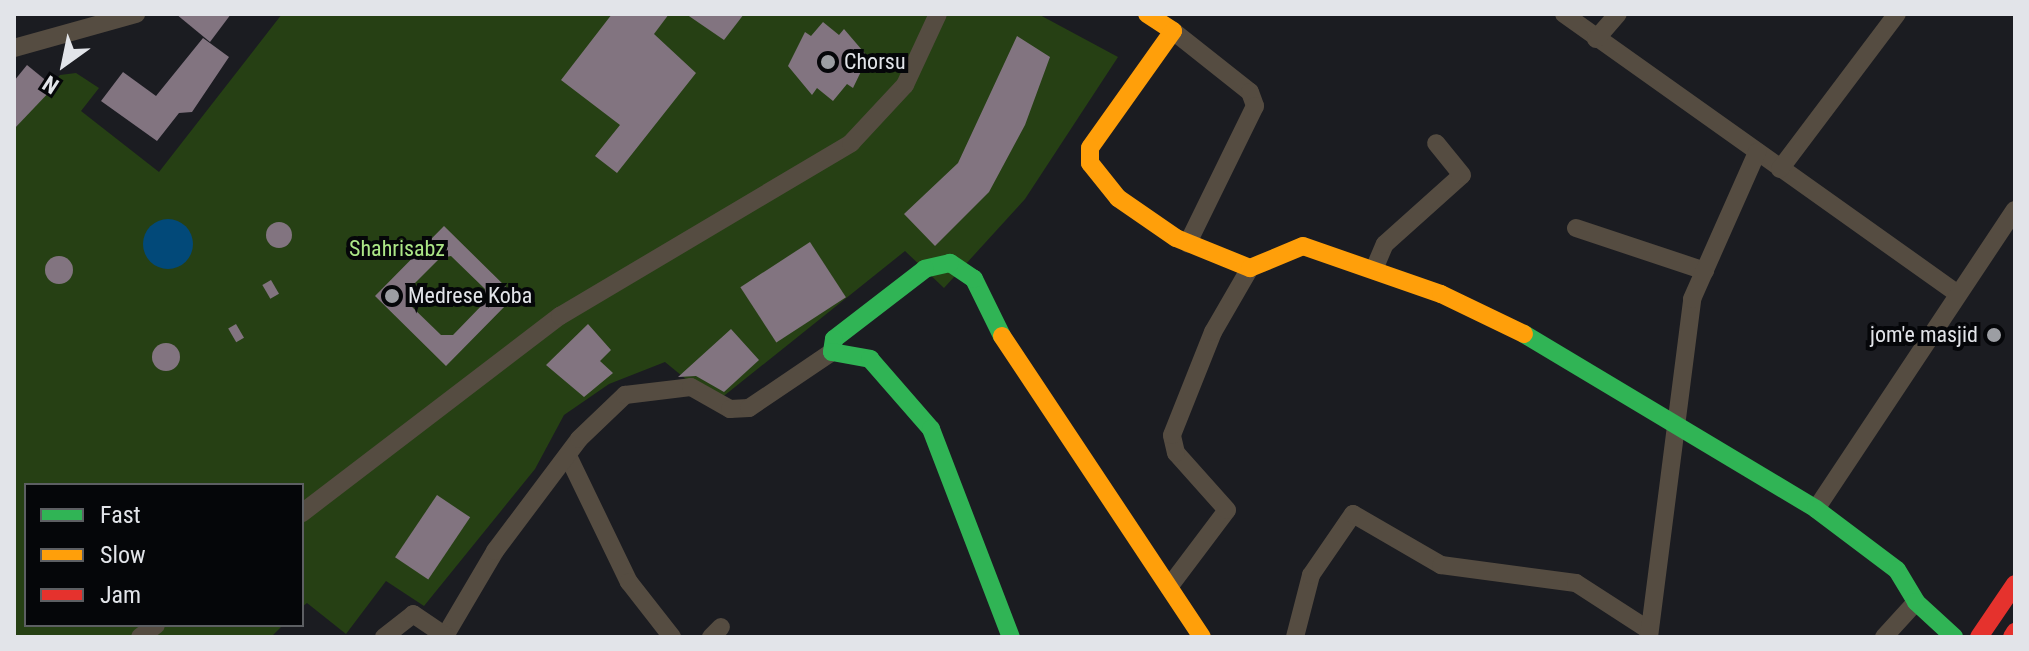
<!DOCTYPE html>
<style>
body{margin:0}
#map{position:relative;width:2029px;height:651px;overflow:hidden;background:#1b1c21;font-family:"Roboto Condensed",sans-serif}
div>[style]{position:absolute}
.green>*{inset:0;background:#264014}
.water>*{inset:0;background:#024979}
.round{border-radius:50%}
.building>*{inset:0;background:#827480;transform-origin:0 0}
.street>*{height:18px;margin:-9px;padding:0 9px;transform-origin:9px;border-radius:9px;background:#554c41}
.fast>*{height:18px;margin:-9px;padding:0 9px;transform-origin:9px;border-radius:9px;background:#30b455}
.slow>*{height:18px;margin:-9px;padding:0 9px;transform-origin:9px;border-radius:9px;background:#ff9f0a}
.jam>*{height:18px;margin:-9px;padding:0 9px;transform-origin:9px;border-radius:9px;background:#e5322d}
.dots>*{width:22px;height:22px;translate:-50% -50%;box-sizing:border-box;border:4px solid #050609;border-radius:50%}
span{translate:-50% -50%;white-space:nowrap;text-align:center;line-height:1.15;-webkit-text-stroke:8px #050609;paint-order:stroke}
.poi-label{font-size:22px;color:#e2e4e9}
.left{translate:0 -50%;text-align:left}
.right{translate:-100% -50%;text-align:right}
.park-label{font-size:22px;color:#ace787}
.frame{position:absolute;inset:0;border:16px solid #e2e4e9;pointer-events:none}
.legend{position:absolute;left:24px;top:483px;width:280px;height:144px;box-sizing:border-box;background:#050609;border:2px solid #5d5f63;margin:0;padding:10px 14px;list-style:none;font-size:24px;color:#e2e4e9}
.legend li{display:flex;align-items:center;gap:16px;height:40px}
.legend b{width:40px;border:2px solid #5d5f63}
.north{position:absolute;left:24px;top:24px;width:80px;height:80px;-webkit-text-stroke:6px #050609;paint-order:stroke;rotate:213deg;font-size:22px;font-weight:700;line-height:32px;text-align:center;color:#e2e4e9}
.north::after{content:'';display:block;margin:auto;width:28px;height:36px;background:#e2e4e9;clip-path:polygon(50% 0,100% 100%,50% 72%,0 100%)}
</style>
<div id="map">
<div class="green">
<div style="clip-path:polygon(282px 14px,1038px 14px,1118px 57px,1025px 199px,944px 288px,905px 251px,715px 403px,665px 362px,609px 384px,564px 415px,535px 469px,424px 606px,386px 581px,346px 634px,307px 603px,302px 607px,302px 485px,26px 485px,26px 625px,283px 625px,271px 637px,14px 637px,14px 129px,60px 75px,76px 73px,99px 88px,81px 111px,159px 172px)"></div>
</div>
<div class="water">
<div class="round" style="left:143px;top:219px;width:50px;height:50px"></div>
</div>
<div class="building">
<div style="clip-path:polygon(176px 14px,231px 14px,210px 42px)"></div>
<div style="clip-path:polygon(612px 14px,669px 14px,654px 34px,696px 73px,617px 173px,595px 156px,620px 125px,561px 80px)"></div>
<div style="clip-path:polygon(686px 14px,744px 14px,724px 40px)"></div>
<div style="clip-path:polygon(823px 22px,839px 35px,844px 29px,868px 57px,853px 88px,847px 84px,833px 101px,817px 88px,812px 95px,788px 66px,805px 32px,811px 36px)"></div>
<div style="clip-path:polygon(1017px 36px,1050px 57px,1025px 125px,989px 192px,935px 246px,904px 214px,958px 163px)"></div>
<div style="clip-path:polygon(203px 38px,229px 57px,192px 112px,179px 113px,157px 141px,101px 101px,123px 72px,156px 96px)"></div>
<div style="clip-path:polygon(27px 65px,54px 87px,14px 129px,14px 81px)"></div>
<div class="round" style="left:266px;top:222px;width:26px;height:26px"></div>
<div style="clip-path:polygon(evenodd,444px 226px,515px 296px,446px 366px,375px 296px,444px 226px,451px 256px,485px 289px,485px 302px,453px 335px,441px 335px,408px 303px,408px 290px,440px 258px,451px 256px)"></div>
<div style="left:810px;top:242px;width:66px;height:83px;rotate:57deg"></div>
<div class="round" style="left:45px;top:256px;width:28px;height:28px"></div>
<div style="left:271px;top:280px;width:16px;height:10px;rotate:60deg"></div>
<div style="left:236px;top:324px;width:16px;height:9px;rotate:60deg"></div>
<div style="clip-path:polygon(588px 324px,611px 350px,600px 361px,613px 373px,584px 397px,546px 365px)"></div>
<div style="clip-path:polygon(731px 329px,759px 360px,724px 392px,696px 376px,678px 377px)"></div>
<div class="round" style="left:152px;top:343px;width:28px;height:28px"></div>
<div style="left:437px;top:495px;width:40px;height:75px;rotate:34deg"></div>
</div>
<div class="street">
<div style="left:1564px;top:14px;width:482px;rotate:35.4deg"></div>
<div style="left:1173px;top:31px;width:98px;rotate:38.4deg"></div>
<div style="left:1250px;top:92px;width:15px;rotate:70deg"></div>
<div style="left:1255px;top:106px;width:153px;rotate:116.1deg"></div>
<div style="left:1596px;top:39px;width:33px;rotate:-49deg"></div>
<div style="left:14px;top:48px;width:127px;rotate:-15.6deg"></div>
<div style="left:1780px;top:169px;width:194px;rotate:-53deg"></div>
<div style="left:1576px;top:228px;width:136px;rotate:18.4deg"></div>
<div style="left:1375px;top:267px;width:25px;rotate:-67deg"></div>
<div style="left:1385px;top:244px;width:103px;rotate:-41.9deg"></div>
<div style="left:1462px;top:175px;width:41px;rotate:-129.1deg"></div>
<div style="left:568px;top:456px;width:140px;rotate:64.2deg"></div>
<div style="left:629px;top:582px;width:70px;rotate:52deg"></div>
<div style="left:1816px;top:509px;width:359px;rotate:-56.4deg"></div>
<div style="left:302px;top:513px;width:325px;rotate:-37.4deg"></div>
<div style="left:560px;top:316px;width:339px;rotate:-30.7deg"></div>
<div style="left:851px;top:143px;width:79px;rotate:-47deg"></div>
<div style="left:905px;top:85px;width:78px;rotate:-65.1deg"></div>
<div style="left:1169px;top:587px;width:96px;rotate:-53deg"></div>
<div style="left:1227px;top:510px;width:76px;rotate:-131.8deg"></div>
<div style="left:1176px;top:453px;width:18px;rotate:-103deg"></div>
<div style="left:1172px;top:435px;width:111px;rotate:-68.3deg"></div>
<div style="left:1213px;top:332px;width:74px;rotate:-60deg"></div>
<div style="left:445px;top:636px;width:99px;rotate:-59.5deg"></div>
<div style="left:495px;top:551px;width:140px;rotate:-53.1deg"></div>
<div style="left:579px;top:439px;width:64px;rotate:-43.7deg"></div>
<div style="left:625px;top:395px;width:66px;rotate:-6.9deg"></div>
<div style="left:691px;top:387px;width:45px;rotate:29.4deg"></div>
<div style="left:730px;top:409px;width:19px;rotate:-3deg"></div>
<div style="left:749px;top:408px;width:100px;rotate:-34deg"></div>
<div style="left:140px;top:637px;width:20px;rotate:-37deg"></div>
<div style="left:384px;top:637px;width:37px;rotate:-38deg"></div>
<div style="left:413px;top:614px;width:41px;rotate:34.1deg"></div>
<div style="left:711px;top:637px;width:14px;rotate:-45deg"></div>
<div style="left:1295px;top:637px;width:64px;rotate:-75.5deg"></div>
<div style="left:1311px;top:575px;width:74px;rotate:-55.5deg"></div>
<div style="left:1353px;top:514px;width:102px;rotate:30.1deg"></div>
<div style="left:1441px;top:565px;width:136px;rotate:7.6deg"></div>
<div style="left:1576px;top:583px;width:85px;rotate:32.9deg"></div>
<div style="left:1649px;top:637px;width:341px;rotate:-82.7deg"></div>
<div style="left:1692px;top:299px;width:161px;rotate:-66.1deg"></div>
<div style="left:1884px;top:637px;width:47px;rotate:-47.6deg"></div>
</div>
<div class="fast">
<div style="left:1524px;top:334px;width:340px;rotate:30.9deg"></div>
<div style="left:1816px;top:509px;width:101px;rotate:37deg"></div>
<div style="left:1897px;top:570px;width:37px;rotate:59deg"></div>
<div style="left:1916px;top:602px;width:52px;rotate:42.6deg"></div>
<div style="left:1002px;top:336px;width:64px;rotate:-116.2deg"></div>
<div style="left:974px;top:279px;width:29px;rotate:-146deg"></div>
<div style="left:950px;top:263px;width:26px;rotate:167deg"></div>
<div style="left:925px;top:269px;width:115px;rotate:142.4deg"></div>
<div style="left:834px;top:339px;width:13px;rotate:99deg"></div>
<div style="left:832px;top:352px;width:39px;rotate:10deg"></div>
<div style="left:870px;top:359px;width:93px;rotate:48.9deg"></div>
<div style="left:931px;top:429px;width:223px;rotate:69deg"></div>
</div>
<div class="slow">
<div style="left:1147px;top:14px;width:31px;rotate:33deg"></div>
<div style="left:1173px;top:31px;width:143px;rotate:125.4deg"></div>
<div style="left:1090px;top:148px;width:15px;rotate:90deg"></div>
<div style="left:1090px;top:163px;width:45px;rotate:51.3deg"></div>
<div style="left:1118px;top:198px;width:70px;rotate:34.6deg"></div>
<div style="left:1176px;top:238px;width:80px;rotate:22.1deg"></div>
<div style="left:1250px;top:268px;width:57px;rotate:-22.5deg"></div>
<div style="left:1303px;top:246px;width:146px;rotate:19.2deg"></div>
<div style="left:1441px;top:294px;width:92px;rotate:25.7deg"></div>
<div style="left:1002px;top:336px;width:361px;rotate:56.4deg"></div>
</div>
<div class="jam">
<div style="left:1979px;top:637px;width:64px;rotate:-55.8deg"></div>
<div style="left:2012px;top:637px;width:6px;rotate:-59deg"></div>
</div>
<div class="dots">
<div style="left:828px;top:62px;background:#9c9ea3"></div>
<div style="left:392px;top:296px;background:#9c9ea3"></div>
<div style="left:1994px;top:335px;background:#9c9ea3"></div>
</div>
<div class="poi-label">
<span class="left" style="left:844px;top:62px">Chorsu</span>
<span class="left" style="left:408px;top:296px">Medrese Koba</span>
<span class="right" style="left:1978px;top:335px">jom'e masjid</span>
</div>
<div class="park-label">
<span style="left:397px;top:249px">Shahrisabz</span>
</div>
<div class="frame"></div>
<ul class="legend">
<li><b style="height:10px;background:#30b455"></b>Fast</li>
<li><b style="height:10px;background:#ff9f0a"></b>Slow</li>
<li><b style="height:10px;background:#e5322d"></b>Jam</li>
</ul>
<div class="north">N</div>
</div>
